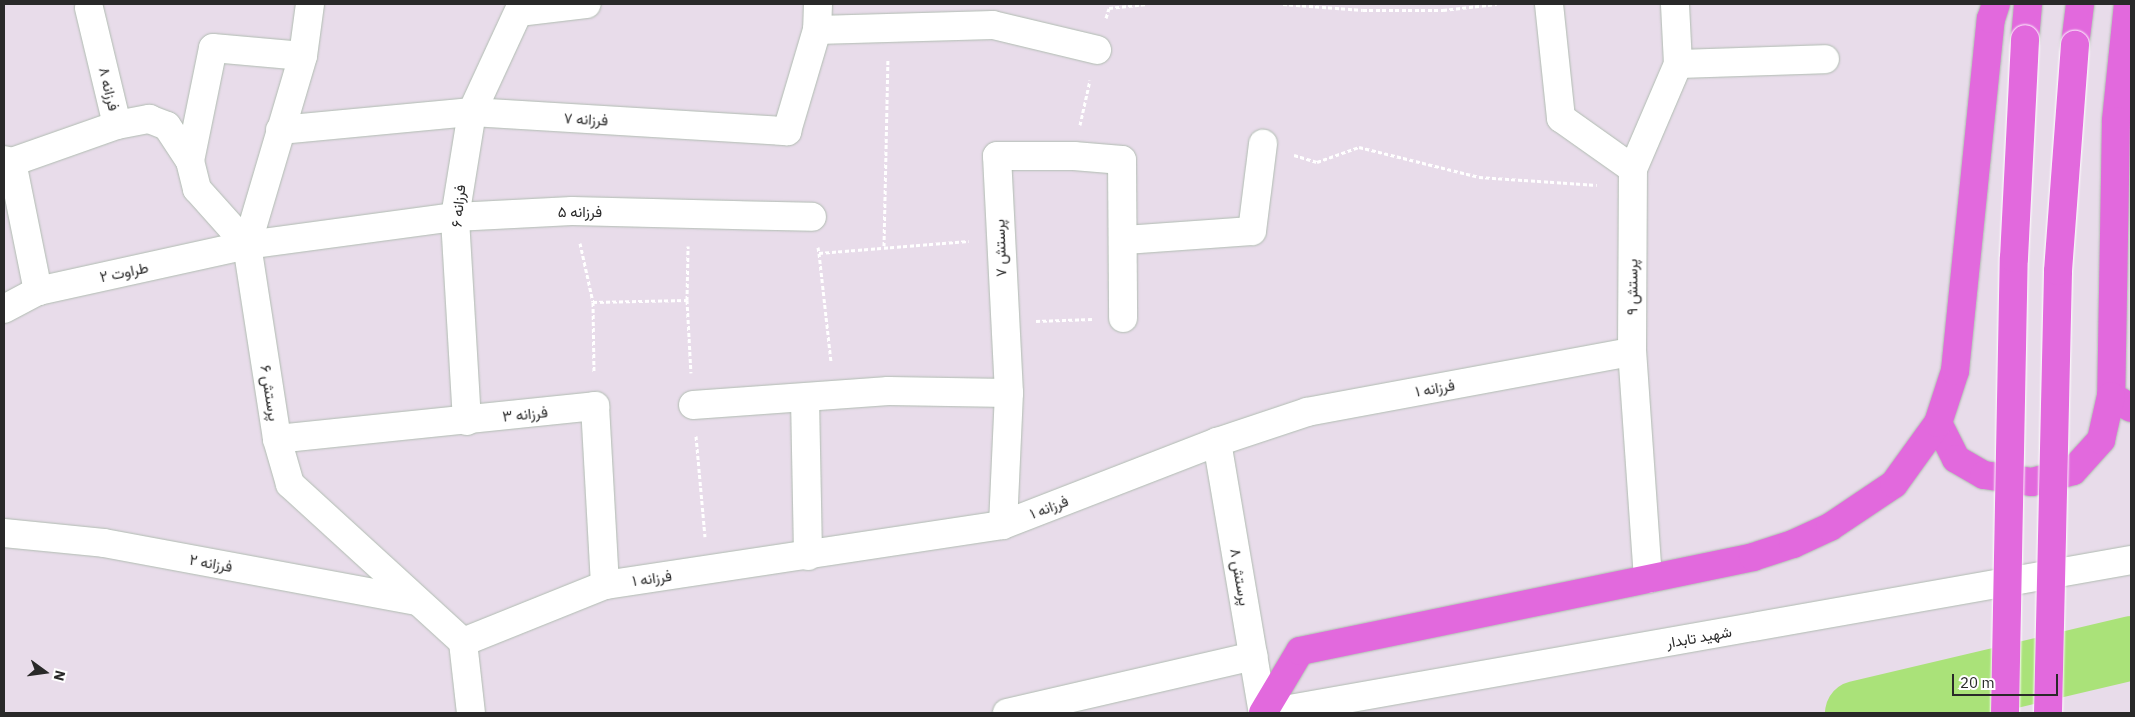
<!DOCTYPE html>
<meta charset="utf-8">
<style>
body{margin:0}
#map{position:relative;width:2135px;height:717px;overflow:hidden;background:#e8dcea;font-family:"IBM Plex Sans",Vazirmatn,sans-serif}
div>[style]{position:absolute}
.river>*{height:64px;margin:-32px;padding:0 32px;transform-origin:32px;border-radius:32px;background:#aae279}
.path>*{height:3px;margin-top:-1.5px;transform-origin:0;background:repeating-linear-gradient(90deg,#fff 0 4px,transparent 0 6.5px)}
.roads{filter:drop-shadow(0 0 1px #b0bcb1) drop-shadow(0 0 1px #b0bcb1)}
.minor>*{height:28px;margin:-14px;padding:0 14px;transform-origin:14px;border-radius:14px;background:#fff}
.major>*{height:28px;margin:-14px;padding:0 14px;transform-origin:14px;border-radius:14px;background:#e269dd}
.bridges{filter:drop-shadow(0 0 1px #fff) drop-shadow(0 0 1px #fff)}
.major-bridge>*{height:28px;margin:-14px;padding:0 14px;transform-origin:14px;border-radius:14px;background:#e269dd}
span{translate:-50% -50%;white-space:nowrap;text-align:center;line-height:1.15;-webkit-text-stroke:5px #fff;paint-order:stroke}
.street-label{font-size:15px;color:#292929}
.frame{position:absolute;inset:0;border:5px solid #292929;pointer-events:none}
.north{position:absolute;left:20px;top:647px;width:50px;height:50px;-webkit-text-stroke:4px #fff;paint-order:stroke;rotate:104deg;font-size:14px;font-weight:700;line-height:20px;text-align:center;color:#292929}
.north::after{content:'';display:block;margin:auto;width:18px;height:22px;background:#292929;clip-path:polygon(50% 0,100% 100%,50% 72%,0 100%)}
.scale{position:absolute;left:1952px;top:674px;width:106px;height:22px;box-sizing:border-box;border:2px solid #292929;border-top:0;padding-left:6px;font-size:15px;line-height:18px;white-space:nowrap;color:#292929;-webkit-text-stroke:4px #fff;paint-order:stroke}
</style>
<div id="map">
<div class="river">
<div style="left:1857px;top:713px;width:282px;rotate:-13.3deg"></div>
</div>
<div class="path">
<div style="left:1283px;top:4px;width:80px;rotate:4.3deg"></div>
<div style="left:1363px;top:10px;width:80px"></div>
<div style="left:1443px;top:10px;width:54px;rotate:-6.3deg"></div>
<div style="left:1106px;top:18px;width:10px;rotate:-73deg"></div>
<div style="left:1109px;top:8px;width:38px;rotate:-6deg"></div>
<div style="left:1080px;top:125px;width:46px;rotate:-77.5deg"></div>
<div style="left:1294px;top:155px;width:24px;rotate:17deg"></div>
<div style="left:1317px;top:162px;width:45px;rotate:-19.7deg"></div>
<div style="left:1359px;top:147px;width:124px;rotate:14deg"></div>
<div style="left:1479px;top:177px;width:118px;rotate:3.9deg"></div>
<div style="left:580px;top:243px;width:60px;rotate:77.6deg"></div>
<div style="left:593px;top:302px;width:71px;rotate:89.2deg"></div>
<div style="left:884px;top:246px;width:187px;rotate:-88.8deg"></div>
<div style="left:818px;top:247px;width:6px;rotate:81deg"></div>
<div style="left:819px;top:253px;width:150px;rotate:-4.6deg"></div>
<div style="left:819px;top:253px;width:110px;rotate:83.7deg"></div>
<div style="left:687px;top:300px;width:54px;rotate:-88.9deg"></div>
<div style="left:593px;top:302px;width:94px;rotate:-1.2deg"></div>
<div style="left:687px;top:300px;width:73px;rotate:86.9deg"></div>
<div style="left:1036px;top:321px;width:56px;rotate:-2deg"></div>
<div style="left:696px;top:436px;width:101px;rotate:84.9deg"></div>
</div>
<div class="roads">
<div class="minor">
<div style="left:310px;top:4px;width:52px;rotate:97.7deg"></div>
<div style="left:303px;top:56px;width:197px;rotate:106.5deg"></div>
<div style="left:247px;top:245px;width:196px;rotate:81.2deg"></div>
<div style="left:277px;top:439px;width:47px;rotate:73.9deg"></div>
<div style="left:290px;top:484px;width:234px;rotate:42.4deg"></div>
<div style="left:463px;top:642px;width:71px;rotate:83.6deg"></div>
<div style="left:818px;top:4px;width:26px;rotate:92deg"></div>
<div style="left:817px;top:30px;width:176px;rotate:-1.6deg"></div>
<div style="left:993px;top:25px;width:107px;rotate:13.5deg"></div>
<div style="left:1549px;top:4px;width:115px;rotate:84deg"></div>
<div style="left:1561px;top:118px;width:88px;rotate:35.3deg"></div>
<div style="left:89px;top:8px;width:120px;rotate:76.5deg"></div>
<div style="left:117px;top:125px;width:33px;rotate:-11deg"></div>
<div style="left:149px;top:119px;width:19px;rotate:21deg"></div>
<div style="left:167px;top:126px;width:42px;rotate:56.7deg"></div>
<div style="left:190px;top:161px;width:29px;rotate:76deg"></div>
<div style="left:197px;top:189px;width:75px;rotate:48.2deg"></div>
<div style="left:520px;top:12px;width:67px;rotate:-6.8deg"></div>
<div style="left:1678px;top:64px;width:147px;rotate:-1.9deg"></div>
<div style="left:280px;top:130px;width:193px;rotate:-5.4deg"></div>
<div style="left:472px;top:112px;width:316px;rotate:3.5deg"></div>
<div style="left:787px;top:131px;width:105px;rotate:-73.5deg"></div>
<div style="left:4px;top:160px;width:8px;rotate:14deg"></div>
<div style="left:12px;top:162px;width:111px;rotate:-19.4deg"></div>
<div style="left:190px;top:161px;width:115px;rotate:-78.5deg"></div>
<div style="left:213px;top:48px;width:90px;rotate:5.1deg"></div>
<div style="left:12px;top:162px;width:132px;rotate:78.6deg"></div>
<div style="left:1125px;top:240px;width:127px;rotate:-4.1deg"></div>
<div style="left:1252px;top:231px;width:88px;rotate:-82.8deg"></div>
<div style="left:4px;top:309px;width:38px;rotate:-28deg"></div>
<div style="left:38px;top:291px;width:214px;rotate:-12.4deg"></div>
<div style="left:247px;top:245px;width:210px;rotate:-7.7deg"></div>
<div style="left:455px;top:217px;width:117px;rotate:-2.9deg"></div>
<div style="left:572px;top:211px;width:240px;rotate:1.4deg"></div>
<div style="left:805px;top:398px;width:158px;rotate:88.9deg"></div>
<div style="left:693px;top:405px;width:196px;rotate:-4.1deg"></div>
<div style="left:888px;top:391px;width:121px;rotate:0.9deg"></div>
<div style="left:467px;top:421px;width:204px;rotate:-93.4deg"></div>
<div style="left:455px;top:217px;width:106px;rotate:-80.8deg"></div>
<div style="left:472px;top:112px;width:119px;rotate:-65.2deg"></div>
<div style="left:277px;top:439px;width:320px;rotate:-5.9deg"></div>
<div style="left:595px;top:406px;width:179px;rotate:86.8deg"></div>
<div style="left:1217px;top:442px;width:275px;rotate:80.4deg"></div>
<div style="left:1003px;top:525px;width:132px;rotate:-87.4deg"></div>
<div style="left:1009px;top:393px;width:237px;rotate:-92.9deg"></div>
<div style="left:997px;top:156px;width:77px"></div>
<div style="left:1074px;top:156px;width:48px;rotate:4.8deg"></div>
<div style="left:1122px;top:160px;width:158px;rotate:89.6deg"></div>
<div style="left:4px;top:533px;width:100px;rotate:5.7deg"></div>
<div style="left:104px;top:543px;width:318px;rotate:10.5deg"></div>
<div style="left:1648px;top:579px;width:228px;rotate:-94deg"></div>
<div style="left:1632px;top:352px;width:183px;rotate:-89.7deg"></div>
<div style="left:1633px;top:169px;width:114px;rotate:-66.8deg"></div>
<div style="left:1678px;top:64px;width:60px;rotate:-92.9deg"></div>
<div style="left:463px;top:642px;width:153px;rotate:-21.9deg"></div>
<div style="left:605px;top:585px;width:402px;rotate:-8.6deg"></div>
<div style="left:1003px;top:525px;width:230px;rotate:-21.2deg"></div>
<div style="left:1217px;top:442px;width:95px;rotate:-18.4deg"></div>
<div style="left:1307px;top:412px;width:330px;rotate:-10.5deg"></div>
<div style="left:1007px;top:713px;width:253px;rotate:-13deg"></div>
<div style="left:1267px;top:713px;width:877px;rotate:-10.04deg"></div>
</div>
<div class="major">
<div style="left:2128px;top:4px;width:118px;rotate:95.9deg"></div>
<div style="left:2116px;top:121px;width:275px;rotate:91deg"></div>
<div style="left:2111px;top:396px;width:23px;rotate:31deg"></div>
<div style="left:2025px;top:39px;width:35px;rotate:-85deg"></div>
<div style="left:2075px;top:45px;width:41px;rotate:-83deg"></div>
<div style="left:1938px;top:423px;width:40px;rotate:63.4deg"></div>
<div style="left:1956px;top:459px;width:32px;rotate:30deg"></div>
<div style="left:1984px;top:475px;width:49px;rotate:8.3deg"></div>
<div style="left:2032px;top:482px;width:42px;rotate:-15deg"></div>
<div style="left:2073px;top:471px;width:42px;rotate:-47.9deg"></div>
<div style="left:2101px;top:440px;width:45px;rotate:-77.2deg"></div>
<div style="left:1263px;top:713px;width:72px;rotate:-59.2deg"></div>
<div style="left:1300px;top:651px;width:463px;rotate:-11.7deg"></div>
<div style="left:1753px;top:557px;width:42px;rotate:-18deg"></div>
<div style="left:1793px;top:544px;width:41px;rotate:-24.7deg"></div>
<div style="left:1830px;top:527px;width:77px;rotate:-33.9deg"></div>
<div style="left:1894px;top:484px;width:75px;rotate:-54.2deg"></div>
<div style="left:1938px;top:423px;width:55px;rotate:-71.9deg"></div>
<div style="left:1955px;top:371px;width:354px;rotate:-84.2deg"></div>
<div style="left:1991px;top:19px;width:16px;rotate:-72deg"></div>
</div>
</div>
<div class="bridges">
<div class="major-bridge">
<div style="left:2005px;top:713px;width:455px;rotate:-88.9deg"></div>
<div style="left:2014px;top:258px;width:219px;rotate:-87.1deg"></div>
<div style="left:2048px;top:713px;width:442px;rotate:-88.7deg"></div>
<div style="left:2058px;top:271px;width:227px;rotate:-85.7deg"></div>
</div>
</div>
<div class="street-label">
<span style="left:109px;top:89px;rotate:76deg">فرزانه ۸</span>
<span style="left:586px;top:119px;rotate:3deg">فرزانه ۷</span>
<span style="left:458px;top:206px;rotate:-85deg">فرزانه ۶</span>
<span style="left:580px;top:212px">فرزانه ۵</span>
<span style="left:1000px;top:248px;rotate:-92deg">پرستش ۷</span>
<span style="left:124px;top:272px;rotate:-12deg">طراوت ۲</span>
<span style="left:1632px;top:287px;rotate:-90deg">پرستش ۹</span>
<span style="left:1435px;top:388px;rotate:-10deg">فرزانه ۱</span>
<span style="left:270px;top:393px;rotate:81deg">پرستش ۶</span>
<span style="left:525px;top:414px;rotate:-6deg">فرزانه ۳</span>
<span style="left:1049px;top:507px;rotate:-21deg">فرزانه ۱</span>
<span style="left:211px;top:563px;rotate:10deg">فرزانه ۲</span>
<span style="left:1240px;top:577px;rotate:80deg">پرستش ۸</span>
<span style="left:652px;top:578px;rotate:-8deg">فرزانه ۱</span>
<span style="left:1699px;top:637px;rotate:-10deg">شهید تابدار</span>
</div>
<div class="frame"></div>
<div class="north">N</div>
<div class="scale">20 m</div>
</div>
